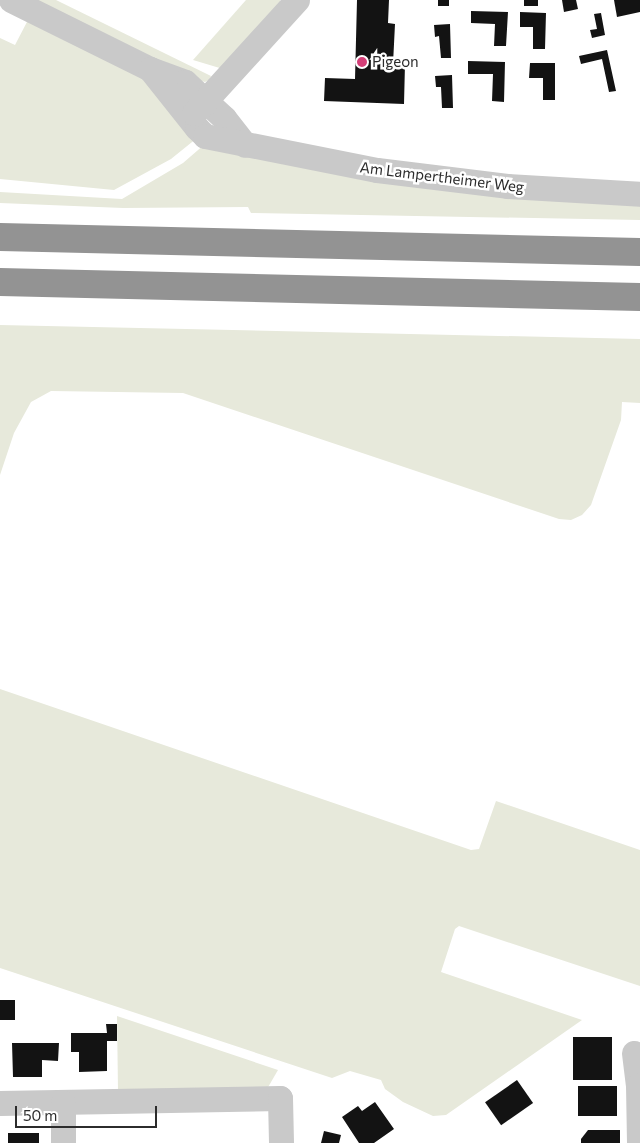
<!DOCTYPE html>
<style>
body{margin:0}
#map{position:relative;width:640px;height:1143px;overflow:hidden;background:#fff;font-family:Commissioner,sans-serif}
div>[style]{position:absolute}
.green>*{inset:0;background:#e7e9db}
.building>*{inset:0;background:#131313;transform-origin:0 0}
.minor>*{height:25px;margin:-12.5px;padding:0 12.5px;transform-origin:12.5px;border-radius:12.5px;background:#c9c9c9}
.highway>*{height:28px;margin:-14px;padding:0 14px;transform-origin:14px;border-radius:14px;background:#939393}
.dots>*{width:14px;height:14px;translate:-50% -50%;box-sizing:border-box;border:2px solid #fff;border-radius:50%}
span{translate:-50% -50%;white-space:nowrap;text-align:center;line-height:1.15;-webkit-text-stroke:5px #fff;paint-order:stroke}
.poi-label{font-size:15px;color:#2c2c2c}
.left{translate:0 -50%;text-align:left}
.street-label{font-size:15px;color:#2c2c2c}
.scale{position:absolute;left:15px;top:1106px;width:142px;height:22px;box-sizing:border-box;border:2px solid #2c2c2c;border-top:0;padding-left:6px;font-size:15px;line-height:18px;white-space:nowrap;color:#2c2c2c;-webkit-text-stroke:4px #fff;paint-order:stroke}
</style>
<div id="map">
<div class="green">
<div style="clip-path:polygon(33px 0,56px 0,211px 76px,209px 80px,205px 82px,191px 78px)"></div>
<div style="clip-path:polygon(246px 0,280px 0,280px 7px,223px 69px,193px 60px)"></div>
<div style="clip-path:polygon(28px 20px,138px 74px,197px 138px,171px 159px,114px 190px,0 179px,0 38px,15px 45px)"></div>
<div style="clip-path:polygon(205px 144px,640px 200px,640px 220px,251px 213px,248px 207px,123px 208px,0 203px,0 192px,122px 199px,183px 163px)"></div>
<div style="clip-path:polygon(0 325px,640px 339px,640px 403px,622px 402px,621px 420px,591px 505px,582px 515px,571px 520px,559px 519px,183px 393px,51px 391px,31px 402px,14px 433px,0 475px)"></div>
<div style="clip-path:polygon(0 689px,471px 850px,479px 849px,496px 801px,640px 850px,640px 986px,468px 929px,459px 926px,455px 929px,441px 972px,582px 1020px,446px 1115px,433px 1116px,403px 1102px,385px 1089px,381px 1080px,350px 1071px,332px 1078px,0 968px)"></div>
<div style="clip-path:polygon(117px 1016px,278px 1070px,267px 1089px,118px 1091px)"></div>
</div>
<div class="building">
<div style="clip-path:polygon(357px 0,389px 0,388px 23px,395px 24px,393px 64px,405px 64px,404px 104px,324px 101px,325px 78px,355px 79px)"></div>
<div style="left:438px;top:0;width:11px;height:6px"></div>
<div style="left:524px;top:0;width:14px;height:6px"></div>
<div style="clip-path:polygon(562px 0,576px 0,578px 9px,564px 12px)"></div>
<div style="clip-path:polygon(614px 0,640px 0,640px 12px,617px 17px)"></div>
<div style="clip-path:polygon(471px 11px,508px 12px,506px 46px,494px 46px,495px 24px,471px 23px)"></div>
<div style="clip-path:polygon(520px 12px,546px 13px,545px 49px,533px 49px,533px 27px,520px 27px)"></div>
<div style="clip-path:polygon(601px 13px,605px 35px,592px 38px,590px 30px,597px 29px,594px 14px)"></div>
<div style="clip-path:polygon(450px 24px,451px 58px,441px 58px,439px 36px,435px 37px,434px 25px)"></div>
<div style="clip-path:polygon(607px 50px,616px 91px,609px 92px,602px 59px,581px 64px,579px 56px)"></div>
<div style="clip-path:polygon(468px 61px,505px 62px,504px 102px,492px 101px,493px 74px,468px 74px)"></div>
<div style="clip-path:polygon(530px 63px,555px 63px,555px 100px,543px 100px,543px 78px,529px 78px)"></div>
<div style="clip-path:polygon(452px 75px,453px 108px,442px 108px,441px 87px,436px 87px,435px 76px)"></div>
<div style="left:0;top:1000px;width:15px;height:20px"></div>
<div style="clip-path:polygon(106px 1024px,117px 1024px,117px 1041px,107px 1041px,107px 1071px,79px 1072px,79px 1052px,71px 1052px,71px 1033px,107px 1033px)"></div>
<div style="left:573px;top:1037px;width:39px;height:43px"></div>
<div style="clip-path:polygon(12px 1043px,59px 1043px,58px 1061px,42px 1060px,42px 1077px,13px 1077px)"></div>
<div style="left:517px;top:1080px;width:28px;height:39px;rotate:55deg"></div>
<div style="left:578px;top:1086px;width:39px;height:30px"></div>
<div style="clip-path:polygon(375px 1102px,394px 1129px,374px 1143px,359px 1143px,342px 1117px,358px 1106px,362px 1111px)"></div>
<div style="clip-path:polygon(588px 1130px,620px 1130px,620px 1143px,581px 1143px,581px 1139px)"></div>
<div style="clip-path:polygon(324px 1131px,341px 1135px,339px 1143px,321px 1143px)"></div>
<div style="left:8px;top:1133px;width:31px;height:10px"></div>
</div>
<div class="minor">
<div style="left:11px;top:0;width:155px;rotate:26.4deg"></div>
<div style="left:150px;top:69px;width:37px;rotate:20deg"></div>
<div style="left:185px;top:82px;width:53px;rotate:42.7deg"></div>
<div style="left:224px;top:118px;width:34px;rotate:52deg"></div>
<div style="left:150px;top:69px;width:75px;rotate:51.5deg"></div>
<div style="left:197px;top:128px;width:11px;rotate:45deg"></div>
<div style="left:205px;top:136px;width:175px;rotate:11.2deg"></div>
<div style="left:377px;top:170px;width:131px;rotate:7deg"></div>
<div style="left:507px;top:186px;width:133px;rotate:3.4deg"></div>
<div style="left:194px;top:113px;width:153px;rotate:-47.7deg"></div>
<div style="left:634px;top:1053px;width:32px;rotate:83deg"></div>
<div style="left:638px;top:1085px;width:58px;rotate:89deg"></div>
<div style="left:0;top:1103px;width:280px;rotate:-1deg"></div>
<div style="left:280px;top:1098px;width:45px;rotate:88.7deg"></div>
<div style="left:63px;top:1143px;width:40px;rotate:-90deg"></div>
</div>
<div class="highway">
<div style="left:0;top:237px;width:640px;rotate:1.34deg"></div>
<div style="left:0;top:282px;width:640px;rotate:1.34deg"></div>
</div>
<div class="dots">
<div style="left:362px;top:62px;background:#d43e77"></div>
</div>
<div class="poi-label">
<span class="left" style="left:372px;top:62px">Pigeon</span>
</div>
<div class="street-label">
<span style="left:442px;top:177px;rotate:7deg">Am Lampertheimer Weg</span>
</div>
<div class="scale">50 m</div>
</div>
